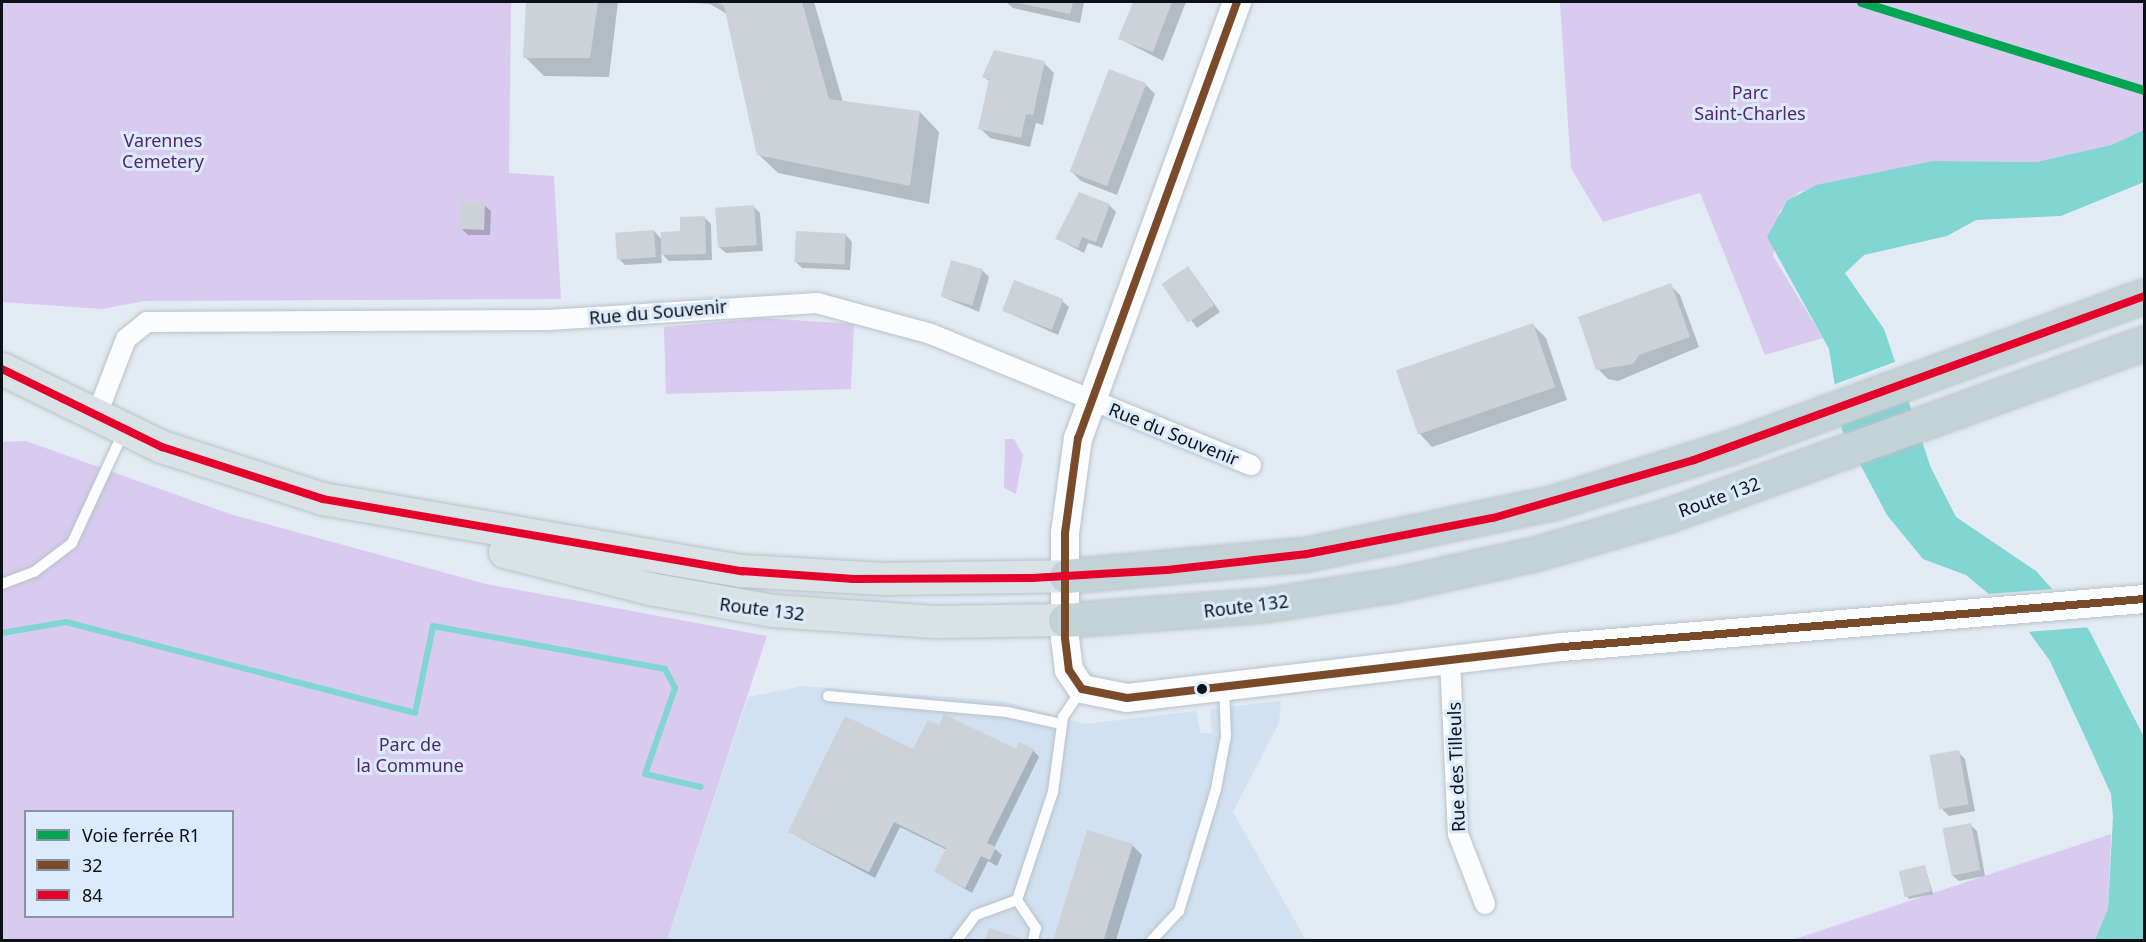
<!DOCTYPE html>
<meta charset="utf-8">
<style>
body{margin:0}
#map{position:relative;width:2146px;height:942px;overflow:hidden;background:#e2ebf4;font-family:"Noto Sans",sans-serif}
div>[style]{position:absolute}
.built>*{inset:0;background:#d1e1f1}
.green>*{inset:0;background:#d8cbef}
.water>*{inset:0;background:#81d5d2}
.pier>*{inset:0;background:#e2ebf4}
.shadow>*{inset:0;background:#0003}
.stream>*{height:6px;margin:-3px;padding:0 3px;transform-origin:3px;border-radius:3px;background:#81d5d2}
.building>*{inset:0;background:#cdd2d9;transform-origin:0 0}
.roads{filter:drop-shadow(0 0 2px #bbc2c9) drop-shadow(0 0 2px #bbc2c9)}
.lane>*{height:10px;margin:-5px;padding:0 5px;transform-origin:5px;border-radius:5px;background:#fbfcfd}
.street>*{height:20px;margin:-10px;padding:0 10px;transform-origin:10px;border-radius:10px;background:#fbfcfd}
.secondary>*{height:28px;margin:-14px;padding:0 14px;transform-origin:14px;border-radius:14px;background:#fbfcfd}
.primary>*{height:32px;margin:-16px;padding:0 16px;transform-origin:16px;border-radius:16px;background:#d9e3e6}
.highway>*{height:33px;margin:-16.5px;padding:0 16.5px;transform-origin:16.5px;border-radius:16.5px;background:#c2d2d6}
.bus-1>*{height:8px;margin:-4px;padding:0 4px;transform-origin:4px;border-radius:4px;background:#7a4b2a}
.bus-2>*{height:8px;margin:-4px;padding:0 4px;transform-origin:4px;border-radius:4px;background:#e4002b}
.rail-1>*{height:9px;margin:-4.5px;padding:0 4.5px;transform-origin:4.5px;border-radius:4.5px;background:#00a651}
.dots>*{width:16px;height:16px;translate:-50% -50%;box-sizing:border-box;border:3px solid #dbebfb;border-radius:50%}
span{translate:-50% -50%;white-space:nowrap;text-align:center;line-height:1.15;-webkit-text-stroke:6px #dbebfb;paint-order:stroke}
.park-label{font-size:18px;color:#532575}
.street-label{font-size:18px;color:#0c1117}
.frame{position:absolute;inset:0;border:3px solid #0c1117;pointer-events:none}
.legend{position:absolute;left:24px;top:810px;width:210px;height:108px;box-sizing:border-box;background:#dbebfb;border:2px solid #8894a0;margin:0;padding:8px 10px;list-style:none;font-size:18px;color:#0c1117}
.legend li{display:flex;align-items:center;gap:12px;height:30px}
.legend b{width:30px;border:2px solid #8894a0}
</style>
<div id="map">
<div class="built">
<div style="clip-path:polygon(803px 686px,1001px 701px,1085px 724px,1196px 711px,1201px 733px,1212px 733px,1210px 709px,1281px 701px,1279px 723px,1233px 812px,1306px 940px,667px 940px,748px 697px)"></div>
</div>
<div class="green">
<div style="clip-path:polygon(2px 2px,511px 2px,509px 173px,554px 176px,561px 299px,144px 301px,102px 309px,2px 302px)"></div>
<div style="clip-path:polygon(1560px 2px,2144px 2px,2144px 130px,2111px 145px,2036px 162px,1933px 161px,1799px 192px,1780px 211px,1773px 256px,1823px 338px,1765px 355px,1700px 193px,1603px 222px,1571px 168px)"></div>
<div style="clip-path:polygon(762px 318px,854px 324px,851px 389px,666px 394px,664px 327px)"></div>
<div style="clip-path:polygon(1005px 439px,1014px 439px,1023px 455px,1016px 494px,1004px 488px)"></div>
<div style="clip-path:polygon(evenodd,26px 441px,230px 514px,486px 584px,767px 636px,667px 940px,2px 940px,2px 442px,26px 441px,26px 812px,232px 812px,232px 916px,26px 916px,26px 812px)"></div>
<div style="clip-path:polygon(2111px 834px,2108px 908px,2095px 940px,1792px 940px)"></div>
</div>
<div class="water">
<div style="clip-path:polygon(2144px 130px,2144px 182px,2061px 216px,1976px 220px,1947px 236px,1864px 255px,1845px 273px,1884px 329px,1931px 468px,1956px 517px,2036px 571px,2089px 630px,2144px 737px,2144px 940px,2095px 940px,2108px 908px,2113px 817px,2111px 794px,2092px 752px,2050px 661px,2021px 621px,1966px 575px,1923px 559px,1887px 515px,1842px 430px,1829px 349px,1767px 237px,1787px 201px,1816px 185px,1933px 161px,2036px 162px,2111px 145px)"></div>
</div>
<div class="pier">
<div style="clip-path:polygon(1900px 360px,1912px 397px,1831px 398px,1830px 386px)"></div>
<div style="clip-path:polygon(2054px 589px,2091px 627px,2027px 632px,1987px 594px)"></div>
</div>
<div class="shadow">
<div style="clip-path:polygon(528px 2px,618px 2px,609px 77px,544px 76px,525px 57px)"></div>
<div style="clip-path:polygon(677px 2px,814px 2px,843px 102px,920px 112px,939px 132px,929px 204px,778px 173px,758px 154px,727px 14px,710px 4px)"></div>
<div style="clip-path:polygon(1006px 2px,1083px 2px,1084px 3px,1080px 23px,1013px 8px)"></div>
<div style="clip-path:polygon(1134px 2px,1186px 2px,1163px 61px,1120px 39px)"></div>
<div style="clip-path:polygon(1044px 63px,1054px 73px,1043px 125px,1036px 123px,1030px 147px,990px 138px,980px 128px,990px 82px,984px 77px)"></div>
<div style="clip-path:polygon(1145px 84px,1155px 94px,1117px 195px,1081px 181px,1071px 171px)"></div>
<div style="clip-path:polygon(484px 205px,491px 211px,490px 235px,468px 235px,461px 228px)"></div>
<div style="clip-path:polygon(1109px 205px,1116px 212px,1102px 248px,1088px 243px,1084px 253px,1057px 239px)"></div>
<div style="clip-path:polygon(754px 207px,760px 213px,763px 251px,726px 253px,719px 247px)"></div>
<div style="clip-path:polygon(705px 218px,711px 224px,712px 260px,669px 261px,661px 253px,662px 263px,625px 265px,619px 259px,654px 231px,662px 240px)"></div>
<div style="clip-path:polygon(846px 235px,852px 242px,850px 270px,802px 268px,796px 262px)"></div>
<div style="clip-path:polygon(982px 270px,989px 277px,979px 312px,943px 297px)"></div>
<div style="clip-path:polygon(1194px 275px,1220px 312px,1197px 328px,1164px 284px)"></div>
<div style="clip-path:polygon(1670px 285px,1680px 295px,1699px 347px,1618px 381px,1608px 379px,1598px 369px)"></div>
<div style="clip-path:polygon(1062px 301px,1069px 307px,1058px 335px,1004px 311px)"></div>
<div style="clip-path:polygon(1533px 325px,1546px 338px,1567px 400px,1432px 447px,1419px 433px)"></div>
<div style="clip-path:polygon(1033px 750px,1039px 757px,994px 848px,1002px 855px,997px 866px,988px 861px,972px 893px,936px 872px,947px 850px,900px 827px,875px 878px,789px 832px,914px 751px)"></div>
<div style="clip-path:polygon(1958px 752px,1965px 759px,1975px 811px,1949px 816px,1942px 809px)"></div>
<div style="clip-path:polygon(1970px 825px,1977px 831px,1985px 876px,1959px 881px,1952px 875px)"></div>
<div style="clip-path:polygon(1088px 832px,1132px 845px,1142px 855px,1116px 940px,1055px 940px)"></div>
<div style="clip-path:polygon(1925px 867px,1933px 894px,1909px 899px,1906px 896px)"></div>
</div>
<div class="stream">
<div style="left:2px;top:633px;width:65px;rotate:-9.8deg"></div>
<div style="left:66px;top:622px;width:361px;rotate:14.6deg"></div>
<div style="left:415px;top:713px;width:89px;rotate:-78.3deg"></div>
<div style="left:433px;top:626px;width:236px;rotate:10.5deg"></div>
<div style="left:665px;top:669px;width:21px;rotate:62deg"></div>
<div style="left:675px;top:688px;width:91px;rotate:109.2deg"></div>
<div style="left:645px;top:774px;width:57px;rotate:13.1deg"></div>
</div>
<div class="building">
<div style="clip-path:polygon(526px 2px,598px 2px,590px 58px,523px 58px)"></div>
<div style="clip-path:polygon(716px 2px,802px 2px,829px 99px,920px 111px,910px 186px,757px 155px,724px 6px)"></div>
<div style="clip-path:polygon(1133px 2px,1172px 2px,1153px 52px,1118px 39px)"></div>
<div style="clip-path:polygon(1018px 3px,1018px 2px,1073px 2px,1070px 14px)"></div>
<div style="clip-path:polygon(994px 50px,1045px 61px,1033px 115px,1026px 114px,1021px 138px,978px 129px,989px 79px,982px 77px)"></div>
<div style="left:1109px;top:69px;width:40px;height:110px;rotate:21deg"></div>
<div style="clip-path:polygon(1079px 192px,1110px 204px,1096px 242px,1082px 237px,1078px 248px,1055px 239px)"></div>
<div style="left:461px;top:202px;width:24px;height:27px;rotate:2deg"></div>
<div style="left:754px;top:205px;width:40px;height:39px;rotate:86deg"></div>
<div style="clip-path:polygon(705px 216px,706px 254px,661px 255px,661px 232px,680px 231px,680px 217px)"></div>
<div style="left:654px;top:230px;width:27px;height:39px;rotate:86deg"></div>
<div style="left:796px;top:231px;width:50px;height:31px;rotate:3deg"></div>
<div style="left:951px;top:260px;width:33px;height:38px;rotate:16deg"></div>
<div style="left:1188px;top:266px;width:47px;height:32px;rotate:56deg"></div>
<div style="left:1014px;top:280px;width:53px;height:33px;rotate:21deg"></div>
<div style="clip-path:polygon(1671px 283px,1690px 337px,1639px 355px,1633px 364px,1596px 370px,1578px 317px)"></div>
<div style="left:1533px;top:323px;width:68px;height:145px;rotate:71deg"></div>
<div style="clip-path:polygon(944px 714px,1016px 749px,1019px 742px,1034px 749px,987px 843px,996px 847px,990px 860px,981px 856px,965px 888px,934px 872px,946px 848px,894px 822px,869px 872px,788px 832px,845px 716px,913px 749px,928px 720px,939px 725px)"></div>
<div style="left:1959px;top:750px;width:55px;height:30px;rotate:80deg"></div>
<div style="left:1971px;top:823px;width:48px;height:29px;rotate:79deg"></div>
<div style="left:1087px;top:830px;width:48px;height:115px;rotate:17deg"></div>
<div style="left:1925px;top:865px;width:27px;height:27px;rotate:77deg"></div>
<div style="clip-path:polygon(989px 928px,1026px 940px,985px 940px)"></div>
</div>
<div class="roads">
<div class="lane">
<div style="left:2px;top:584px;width:34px;rotate:-21deg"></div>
<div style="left:34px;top:572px;width:48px;rotate:-37.3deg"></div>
<div style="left:72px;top:543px;width:123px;rotate:-65.1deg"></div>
<div style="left:828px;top:696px;width:180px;rotate:5.1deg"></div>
<div style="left:1007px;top:712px;width:55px;rotate:12.5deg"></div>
<div style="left:1017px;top:900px;width:114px;rotate:-71.6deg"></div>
<div style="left:1053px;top:792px;width:76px;rotate:-82.4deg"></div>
<div style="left:1063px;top:717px;width:34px;rotate:-56deg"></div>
<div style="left:1017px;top:900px;width:34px;rotate:56deg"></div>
<div style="left:1036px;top:928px;width:12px;rotate:104deg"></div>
<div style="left:957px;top:940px;width:31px;rotate:-53deg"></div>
<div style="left:976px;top:915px;width:44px;rotate:-20.1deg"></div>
<div style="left:1152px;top:940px;width:40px;rotate:-47deg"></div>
<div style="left:1179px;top:911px;width:127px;rotate:-73.1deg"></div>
<div style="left:1216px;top:789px;width:54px;rotate:-79.3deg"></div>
<div style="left:1226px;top:736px;width:50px;rotate:-92.3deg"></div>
</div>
<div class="street">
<div style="left:96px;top:417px;width:84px;rotate:-69deg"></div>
<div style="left:126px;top:339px;width:27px;rotate:-39deg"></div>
<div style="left:147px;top:322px;width:401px;rotate:-0.3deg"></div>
<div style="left:548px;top:320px;width:270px;rotate:-3.6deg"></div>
<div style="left:817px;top:303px;width:118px;rotate:15.2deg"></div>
<div style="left:931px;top:334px;width:346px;rotate:22.3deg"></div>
<div style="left:1450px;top:659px;width:175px;rotate:87.4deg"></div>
<div style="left:1458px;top:834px;width:75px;rotate:68.9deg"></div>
</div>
<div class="secondary">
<div style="left:1237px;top:2px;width:464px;rotate:110deg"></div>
<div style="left:1078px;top:438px;width:96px;rotate:97.8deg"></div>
<div style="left:1065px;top:533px;width:105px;rotate:90deg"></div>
<div style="left:1065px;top:638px;width:32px;rotate:83deg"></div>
<div style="left:1069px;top:670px;width:23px;rotate:56deg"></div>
<div style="left:1082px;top:689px;width:46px;rotate:11.3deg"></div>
<div style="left:1127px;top:698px;width:439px;rotate:-6.7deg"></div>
<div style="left:1563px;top:647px;width:583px;rotate:-4.72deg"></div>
</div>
<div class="primary">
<div style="left:2px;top:369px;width:178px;rotate:26deg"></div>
<div style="left:162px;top:447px;width:169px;rotate:17.9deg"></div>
<div style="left:323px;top:499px;width:425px;rotate:9.8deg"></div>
<div style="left:742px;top:571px;width:142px;rotate:3.2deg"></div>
<div style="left:884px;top:579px;width:182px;rotate:-0.9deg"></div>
<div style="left:505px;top:552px;width:150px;rotate:14.3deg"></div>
<div style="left:650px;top:589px;width:125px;rotate:10.1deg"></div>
<div style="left:773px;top:611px;width:162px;rotate:3.9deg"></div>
<div style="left:935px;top:622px;width:130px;rotate:-0.9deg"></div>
</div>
<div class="highway">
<div style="left:1066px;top:576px;width:242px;rotate:-5.2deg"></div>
<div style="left:1307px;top:554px;width:253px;rotate:-11.8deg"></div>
<div style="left:1555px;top:502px;width:184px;rotate:-17.4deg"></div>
<div style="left:1731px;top:447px;width:440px;rotate:-20.1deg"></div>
<div style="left:1065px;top:620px;width:201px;rotate:-4.3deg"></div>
<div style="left:1265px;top:605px;width:130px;rotate:-8.9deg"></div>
<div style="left:1393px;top:585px;width:144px;rotate:-12.4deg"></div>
<div style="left:1534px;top:554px;width:137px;rotate:-16.1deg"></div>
<div style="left:1666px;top:516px;width:508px;rotate:-19.9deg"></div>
</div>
</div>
<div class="bus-1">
<div style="left:1237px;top:2px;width:464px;rotate:110deg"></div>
<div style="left:1078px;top:438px;width:96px;rotate:97.8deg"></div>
<div style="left:1065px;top:533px;width:105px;rotate:90deg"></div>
<div style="left:1065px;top:638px;width:32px;rotate:83deg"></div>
<div style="left:1069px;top:670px;width:23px;rotate:56deg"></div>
<div style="left:1082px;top:689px;width:46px;rotate:11.3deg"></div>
<div style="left:1127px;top:698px;width:439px;rotate:-6.7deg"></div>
<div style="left:1563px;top:647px;width:583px;rotate:-4.72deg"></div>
</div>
<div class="bus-2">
<div style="left:2px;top:369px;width:178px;rotate:26deg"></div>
<div style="left:162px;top:447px;width:169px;rotate:17.9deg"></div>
<div style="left:323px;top:499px;width:425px;rotate:9.8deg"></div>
<div style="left:742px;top:571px;width:112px;rotate:4.1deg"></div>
<div style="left:854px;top:579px;width:178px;rotate:-0.3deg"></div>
<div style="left:1032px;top:578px;width:135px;rotate:-3.4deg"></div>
<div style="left:1167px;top:570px;width:141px;rotate:-6.5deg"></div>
<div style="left:1307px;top:554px;width:189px;rotate:-11deg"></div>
<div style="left:1493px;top:518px;width:209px;rotate:-16.1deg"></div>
<div style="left:1694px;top:460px;width:479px;rotate:-20deg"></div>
</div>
<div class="rail-1">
<div style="left:1861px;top:2px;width:296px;rotate:17.3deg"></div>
</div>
<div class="dots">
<div style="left:1202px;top:689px;background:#0c1117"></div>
</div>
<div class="park-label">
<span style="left:1750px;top:103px">Parc<br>Saint-Charles</span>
<span style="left:163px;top:151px">Varennes<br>Cemetery</span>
<span style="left:410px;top:755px">Parc de<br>la Commune</span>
</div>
<div class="street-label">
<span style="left:658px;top:312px;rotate:-5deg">Rue du Souvenir</span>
<span style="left:1174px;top:434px;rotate:22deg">Rue du Souvenir</span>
<span style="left:1719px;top:497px;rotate:-20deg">Route 132</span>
<span style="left:1246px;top:606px;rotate:-7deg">Route 132</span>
<span style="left:762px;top:609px;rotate:7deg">Route 132</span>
<span style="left:1456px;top:767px;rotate:-92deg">Rue des Tilleuls</span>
</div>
<div class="frame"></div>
<ul class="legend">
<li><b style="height:8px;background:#00a651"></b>Voie ferrée R1</li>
<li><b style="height:8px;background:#7a4b2a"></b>32</li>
<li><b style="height:8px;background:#e4002b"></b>84</li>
</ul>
</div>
